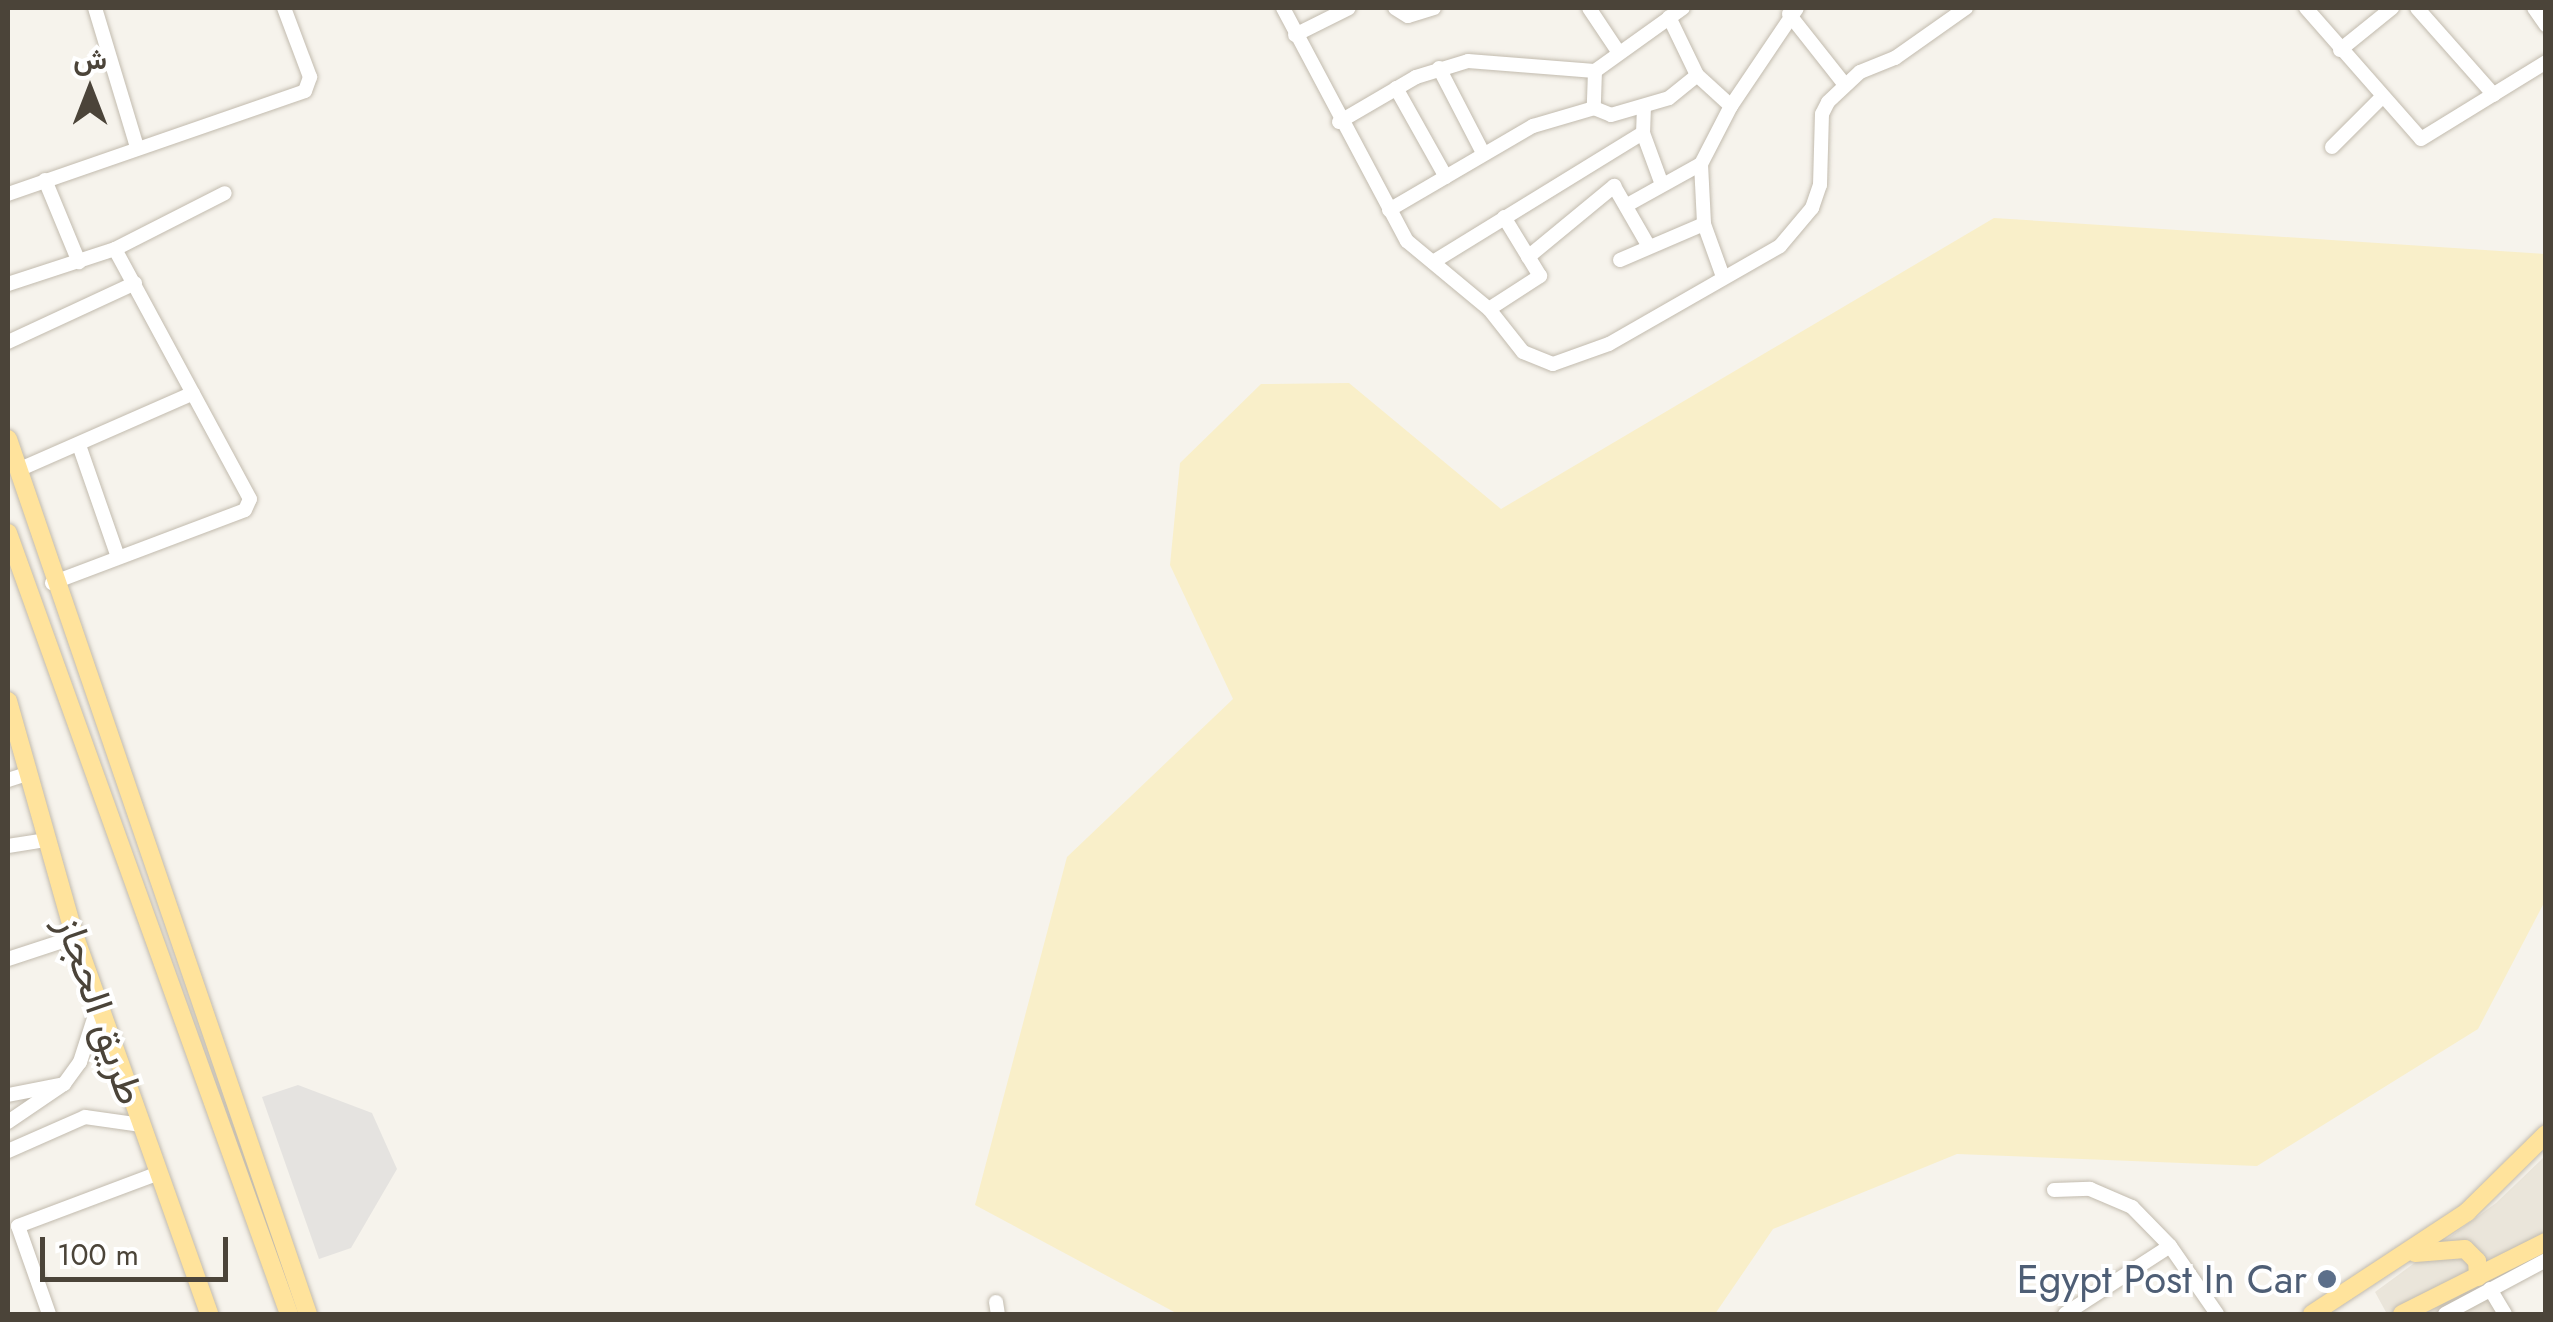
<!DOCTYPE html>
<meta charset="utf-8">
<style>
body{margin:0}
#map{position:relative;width:2553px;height:1322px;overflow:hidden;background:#f6f3ec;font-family:Jost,Vazirmatn,sans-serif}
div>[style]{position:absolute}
.residential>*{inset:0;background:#eae5da}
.sand>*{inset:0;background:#f9efc9}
.parking>*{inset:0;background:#e5e3e0}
.roads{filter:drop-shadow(0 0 2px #c2bbae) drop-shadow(0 0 2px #c2bbae)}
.minor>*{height:14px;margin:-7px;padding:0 7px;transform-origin:7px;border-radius:7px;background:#fff}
.major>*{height:18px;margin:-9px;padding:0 9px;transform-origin:9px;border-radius:9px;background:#ffe39c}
.dots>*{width:28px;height:28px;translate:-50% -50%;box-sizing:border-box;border:5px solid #fff;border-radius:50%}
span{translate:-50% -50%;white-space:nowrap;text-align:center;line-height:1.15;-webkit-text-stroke:8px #fff;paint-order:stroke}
.street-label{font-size:40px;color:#4b4439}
.service-label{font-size:40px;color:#4e5e75}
.right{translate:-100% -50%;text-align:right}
.frame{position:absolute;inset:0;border:10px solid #4b4439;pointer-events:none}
.north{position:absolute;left:40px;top:40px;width:100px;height:100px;-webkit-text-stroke:8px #fff;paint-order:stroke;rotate:0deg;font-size:28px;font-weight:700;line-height:40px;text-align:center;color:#4b4439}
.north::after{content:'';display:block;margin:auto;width:35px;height:45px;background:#4b4439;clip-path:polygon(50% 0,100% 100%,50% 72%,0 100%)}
.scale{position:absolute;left:40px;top:1237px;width:188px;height:45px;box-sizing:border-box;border:5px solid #4b4439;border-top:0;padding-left:12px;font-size:30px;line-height:35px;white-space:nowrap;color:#4b4439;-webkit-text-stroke:8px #fff;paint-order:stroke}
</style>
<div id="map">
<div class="residential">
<div style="clip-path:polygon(2545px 1156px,2545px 1250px,2480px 1286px,2498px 1314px,2387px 1314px,2375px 1292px,2496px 1203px)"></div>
</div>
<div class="sand">
<div style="clip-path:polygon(1994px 218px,2545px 254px,2545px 901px,2478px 1029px,2257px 1166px,1957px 1154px,1773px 1229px,1715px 1314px,1178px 1314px,975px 1205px,1067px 857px,1233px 699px,1170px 565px,1180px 463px,1261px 384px,1349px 383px,1501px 509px)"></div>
</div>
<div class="parking">
<div style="clip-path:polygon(298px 1085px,372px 1113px,397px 1169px,351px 1248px,319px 1259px,262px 1097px)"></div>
</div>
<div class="roads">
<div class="minor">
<div style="left:95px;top:8px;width:145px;rotate:73.2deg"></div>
<div style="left:1283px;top:8px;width:264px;rotate:62deg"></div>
<div style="left:1407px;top:241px;width:107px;rotate:39.7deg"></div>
<div style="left:1489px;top:309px;width:55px;rotate:51.7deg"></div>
<div style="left:1523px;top:352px;width:32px;rotate:22deg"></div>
<div style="left:1553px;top:364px;width:59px;rotate:-19.7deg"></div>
<div style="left:1609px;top:344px;width:197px;rotate:-29.8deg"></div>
<div style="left:1780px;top:246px;width:50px;rotate:-49.9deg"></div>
<div style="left:1812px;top:208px;width:24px;rotate:-71deg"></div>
<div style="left:1820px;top:185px;width:71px;rotate:-88.4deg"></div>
<div style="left:1822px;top:114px;width:13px;rotate:-63deg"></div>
<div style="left:1828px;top:102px;width:44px;rotate:-43.2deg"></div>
<div style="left:1860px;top:72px;width:38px;rotate:-22deg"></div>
<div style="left:1895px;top:58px;width:87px;rotate:-35.2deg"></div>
<div style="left:1395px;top:8px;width:15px;rotate:32deg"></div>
<div style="left:1408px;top:16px;width:27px;rotate:-17deg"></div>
<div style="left:1589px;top:8px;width:54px;rotate:56.3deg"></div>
<div style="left:2306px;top:8px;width:174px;rotate:48.7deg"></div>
<div style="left:2421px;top:139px;width:147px;rotate:-31.6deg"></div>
<div style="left:2417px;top:8px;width:116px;rotate:48.5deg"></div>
<div style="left:2534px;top:8px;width:21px;rotate:55deg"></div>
<div style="left:1789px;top:14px;width:90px;rotate:51.7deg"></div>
<div style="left:1669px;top:17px;width:64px;rotate:64.2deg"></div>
<div style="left:1697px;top:75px;width:46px;rotate:42.4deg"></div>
<div style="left:1731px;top:106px;width:118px;rotate:-56deg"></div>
<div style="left:1295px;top:35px;width:60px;rotate:-26.6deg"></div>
<div style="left:2340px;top:50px;width:67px;rotate:-38.9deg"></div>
<div style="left:1439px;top:68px;width:96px;rotate:62.6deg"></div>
<div style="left:1595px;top:71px;width:37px;rotate:92deg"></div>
<div style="left:1594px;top:108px;width:18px;rotate:22deg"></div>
<div style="left:1611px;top:115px;width:60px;rotate:-16.3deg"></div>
<div style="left:1669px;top:98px;width:36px;rotate:-39deg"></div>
<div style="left:1595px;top:71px;width:108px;rotate:-35.6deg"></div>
<div style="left:1396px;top:88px;width:102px;rotate:60.7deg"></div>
<div style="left:1644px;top:106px;width:27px;rotate:92deg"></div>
<div style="left:1643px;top:133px;width:52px;rotate:69.8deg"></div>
<div style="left:1339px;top:122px;width:89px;rotate:-30.3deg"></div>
<div style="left:1416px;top:77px;width:54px;rotate:-17.1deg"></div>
<div style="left:1468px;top:61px;width:127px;rotate:4.5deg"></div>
<div style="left:2332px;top:147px;width:69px;rotate:-45deg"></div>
<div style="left:1701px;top:164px;width:60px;rotate:87.1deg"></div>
<div style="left:1704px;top:224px;width:53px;rotate:70.2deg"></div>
<div style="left:45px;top:180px;width:89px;rotate:67.5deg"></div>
<div style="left:8px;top:194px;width:314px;rotate:-19.1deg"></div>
<div style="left:305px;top:91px;width:15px;rotate:-70deg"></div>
<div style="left:310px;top:77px;width:74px;rotate:-110.6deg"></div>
<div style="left:1629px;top:204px;width:82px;rotate:-29.1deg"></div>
<div style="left:1701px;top:164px;width:65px;rotate:-62.7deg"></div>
<div style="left:1389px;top:210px;width:167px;rotate:-30.3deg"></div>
<div style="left:1533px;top:126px;width:64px;rotate:-16.4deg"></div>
<div style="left:1528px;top:257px;width:112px;rotate:-39.5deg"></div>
<div style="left:1614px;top:186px;width:68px;rotate:60deg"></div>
<div style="left:1620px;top:260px;width:91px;rotate:-23.2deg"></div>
<div style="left:1433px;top:262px;width:246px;rotate:-31.6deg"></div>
<div style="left:8px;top:284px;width:113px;rotate:-18.1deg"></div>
<div style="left:115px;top:249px;width:123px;rotate:-27deg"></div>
<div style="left:1489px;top:309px;width:61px;rotate:-32.9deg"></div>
<div style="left:1540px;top:276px;width:69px;rotate:-121.4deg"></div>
<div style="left:8px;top:342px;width:140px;rotate:-24.9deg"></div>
<div style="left:80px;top:448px;width:115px;rotate:70.8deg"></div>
<div style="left:18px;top:470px;width:191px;rotate:-23.7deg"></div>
<div style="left:52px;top:583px;width:206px;rotate:-20.7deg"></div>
<div style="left:245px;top:510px;width:12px;rotate:-66deg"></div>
<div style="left:250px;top:499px;width:284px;rotate:-118.4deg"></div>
<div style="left:8px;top:780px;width:20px;rotate:-18deg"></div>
<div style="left:8px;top:846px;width:36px;rotate:-9deg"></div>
<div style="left:8px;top:959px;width:71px;rotate:-18.2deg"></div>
<div style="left:8px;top:1095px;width:57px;rotate:-11.1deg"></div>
<div style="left:8px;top:1122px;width:68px;rotate:-34.2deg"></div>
<div style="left:64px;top:1084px;width:27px;rotate:-54deg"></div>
<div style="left:80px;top:1062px;width:59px;rotate:-72.2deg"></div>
<div style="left:8px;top:1151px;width:84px;rotate:-23.8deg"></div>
<div style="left:85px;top:1117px;width:57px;rotate:8.1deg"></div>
<div style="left:2054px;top:1190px;width:36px;rotate:-2deg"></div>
<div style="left:2090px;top:1189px;width:46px;rotate:23.2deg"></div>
<div style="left:2132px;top:1207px;width:54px;rotate:45.7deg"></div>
<div style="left:2170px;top:1246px;width:83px;rotate:55.3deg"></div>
<div style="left:2490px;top:1289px;width:29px;rotate:59deg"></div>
<div style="left:996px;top:1302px;width:12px;rotate:81deg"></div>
<div style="left:49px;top:1314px;width:93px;rotate:-109.4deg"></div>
<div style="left:18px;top:1226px;width:151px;rotate:-20.6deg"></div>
<div style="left:2065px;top:1314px;width:125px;rotate:-32.9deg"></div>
<div style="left:2445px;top:1314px;width:115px;rotate:-28.1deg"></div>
</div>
<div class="major">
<div style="left:8px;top:439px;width:925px;rotate:71.08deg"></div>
<div style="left:8px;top:533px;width:830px;rotate:70.21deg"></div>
<div style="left:8px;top:701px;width:245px;rotate:74.2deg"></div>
<div style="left:75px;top:937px;width:400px;rotate:70.4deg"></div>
<div style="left:2415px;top:1253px;width:50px;rotate:-4.6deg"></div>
<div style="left:2465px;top:1249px;width:17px;rotate:45deg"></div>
<div style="left:2477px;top:1261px;width:16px;rotate:86deg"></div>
<div style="left:2312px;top:1314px;width:186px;rotate:-33.3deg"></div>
<div style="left:2467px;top:1212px;width:111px;rotate:-44.6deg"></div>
<div style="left:2402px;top:1314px;width:161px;rotate:-26.6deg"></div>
</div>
</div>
<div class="dots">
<div style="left:2327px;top:1279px;background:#5c6f8a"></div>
</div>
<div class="street-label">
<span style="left:101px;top:1010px;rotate:71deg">طريق الحجاز</span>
</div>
<div class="service-label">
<span class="right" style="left:2307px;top:1279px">Egypt Post In Car</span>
</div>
<div class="frame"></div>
<div class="north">ش</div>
<div class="scale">100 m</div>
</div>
